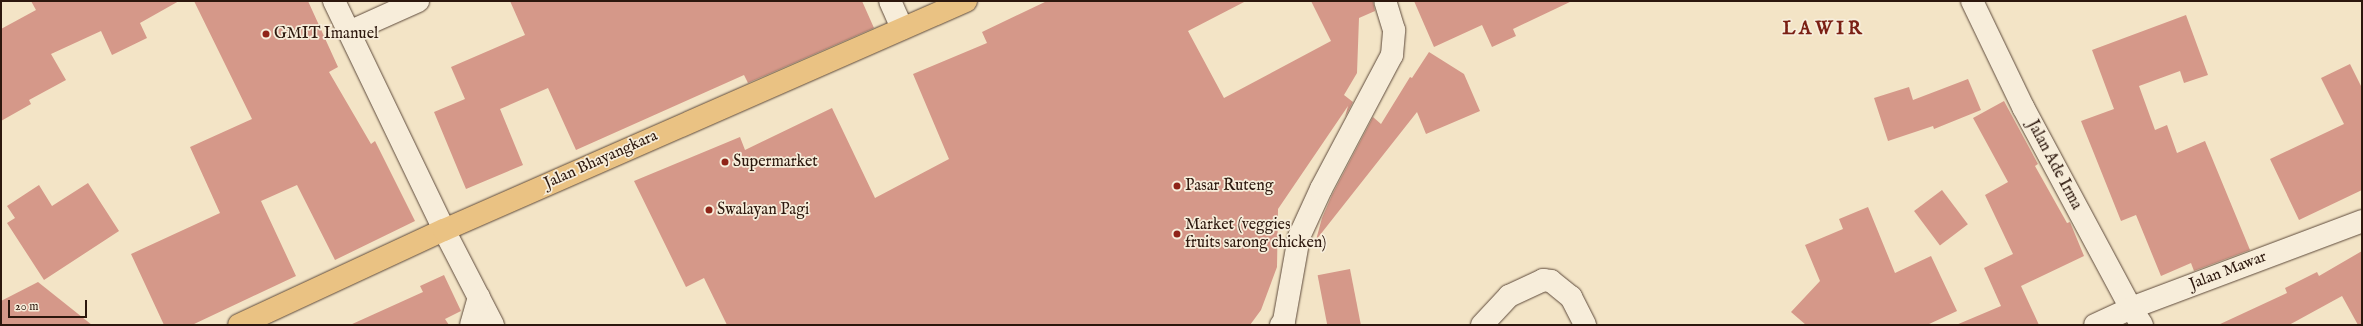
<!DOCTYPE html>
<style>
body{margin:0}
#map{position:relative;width:2363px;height:326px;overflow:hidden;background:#f3e4c6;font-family:"IM FELL English",serif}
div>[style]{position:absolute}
.building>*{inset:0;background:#d59889;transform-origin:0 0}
.roads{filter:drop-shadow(0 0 1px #5e4a3b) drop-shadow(0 0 1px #5e4a3b)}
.minor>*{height:22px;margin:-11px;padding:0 11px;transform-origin:11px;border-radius:11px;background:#f7edda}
.tertiary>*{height:22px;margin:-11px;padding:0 11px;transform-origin:11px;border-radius:11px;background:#f7edda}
.primary>*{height:22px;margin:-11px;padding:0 11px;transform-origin:11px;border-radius:11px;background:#eac283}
.dots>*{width:11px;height:11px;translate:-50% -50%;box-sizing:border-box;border:2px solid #f7edda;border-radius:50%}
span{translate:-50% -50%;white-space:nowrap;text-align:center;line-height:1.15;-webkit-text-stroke:3.5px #f7edda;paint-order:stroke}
.poi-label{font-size:16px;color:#2c170d}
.left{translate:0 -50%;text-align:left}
.street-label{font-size:16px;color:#2c170d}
.quarter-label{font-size:18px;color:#7a1f14;font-weight:700}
.frame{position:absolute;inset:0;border:2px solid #2c170d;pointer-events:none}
.scale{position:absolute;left:8px;top:300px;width:79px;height:18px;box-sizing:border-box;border:2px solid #2c170d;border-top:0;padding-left:5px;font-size:12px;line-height:14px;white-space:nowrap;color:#2c170d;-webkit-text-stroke:3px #f7edda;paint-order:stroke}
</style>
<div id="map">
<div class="building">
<div style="clip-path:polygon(31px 1px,179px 1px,140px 23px,147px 38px,112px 55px,101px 31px,51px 54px,66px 80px,29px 100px,31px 104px,1px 121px,1px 29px,36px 10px)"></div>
<div style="clip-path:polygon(194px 1px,308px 1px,338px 67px,329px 72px,371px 144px,375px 141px,415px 221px,335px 260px,297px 185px,261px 201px,296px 276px,192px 325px,164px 325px,131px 254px,220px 213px,190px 147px,252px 119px)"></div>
<div style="clip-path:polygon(510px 1px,862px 1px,874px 28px,748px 83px,744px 75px,576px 150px,548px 88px,500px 109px,523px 165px,466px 189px,434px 112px,465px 99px,451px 67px,525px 35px)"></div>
<div style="clip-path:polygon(1047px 1px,1246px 1px,1188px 31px,1224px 98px,1331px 41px,1311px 1px,1373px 1px,1375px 11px,1359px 18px,1357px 73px,1344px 95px,1353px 102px,1345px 117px,1348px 106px,1278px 209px,1277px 267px,1261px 310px,1250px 325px,727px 325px,704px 278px,686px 287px,634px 181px,740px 137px,745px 150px,832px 108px,875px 198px,949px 159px,913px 74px,987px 43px,982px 32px)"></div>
<div style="clip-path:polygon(1414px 1px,1572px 1px,1513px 29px,1516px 36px,1492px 47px,1482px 25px,1434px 47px)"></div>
<div style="clip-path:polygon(2186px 15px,2208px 75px,2184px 83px,2180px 71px,2139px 86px,2155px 130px,2167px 125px,2177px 153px,2205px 141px,2250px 250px,2194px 271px,2191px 263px,2161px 276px,2136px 215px,2121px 221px,2081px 121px,2114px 109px,2092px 50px)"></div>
<div style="clip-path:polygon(1429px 52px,1464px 74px,1480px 111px,1426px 134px,1417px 112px,1316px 240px,1322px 218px,1332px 195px,1373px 117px,1381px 124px,1410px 77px,1412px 78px)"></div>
<div style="clip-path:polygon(2350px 64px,2362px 88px,2362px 190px,2299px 220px,2270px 159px,2344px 124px,2321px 78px)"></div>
<div style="clip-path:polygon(1968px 79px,1981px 110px,1934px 129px,1933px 126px,1888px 141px,1874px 98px,1909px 87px,1913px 100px)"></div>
<div style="clip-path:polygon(2004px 101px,2038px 164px,2035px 166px,2067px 223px,2070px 222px,2084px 256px,2021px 286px,2039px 325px,1956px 325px,2001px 306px,1984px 268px,2013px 254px,1985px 195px,2008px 182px,1973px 118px)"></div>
<div style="clip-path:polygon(88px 183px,119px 231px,44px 280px,7px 223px,15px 218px,7px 206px,39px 185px,52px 206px)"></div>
<div style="left:1942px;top:190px;width:43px;height:35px;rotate:53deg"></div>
<div style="clip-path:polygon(1868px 207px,1895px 273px,1931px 256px,1957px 311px,1927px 325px,1806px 325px,1791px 312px,1820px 281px,1805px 245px,1843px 229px,1839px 219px)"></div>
<div style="clip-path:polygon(2362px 251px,2362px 325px,2358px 325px,2342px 296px,2289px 325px,2218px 325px,2287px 293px,2285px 288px,2317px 272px,2319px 276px)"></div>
<div style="left:1350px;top:269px;width:57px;height:33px;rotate:79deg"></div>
<div style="clip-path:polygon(444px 275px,461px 311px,445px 319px,449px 325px,350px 325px,423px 292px,420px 286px)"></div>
<div style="clip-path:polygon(38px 282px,92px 325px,1px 325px,1px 301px)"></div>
</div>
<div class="roads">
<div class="minor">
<div style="left:334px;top:1px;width:254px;rotate:64.3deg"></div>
<div style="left:444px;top:230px;width:107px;rotate:62.7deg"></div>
<div style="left:890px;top:1px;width:30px;rotate:66deg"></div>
<div style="left:349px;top:32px;width:76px;rotate:-24.2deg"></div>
<div style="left:471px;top:325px;width:29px;rotate:-74deg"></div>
<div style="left:1281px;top:325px;width:5px;rotate:-53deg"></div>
<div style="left:1284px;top:321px;width:85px;rotate:-79.9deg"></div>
<div style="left:1299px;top:237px;width:53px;rotate:-65.4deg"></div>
<div style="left:1321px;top:189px;width:152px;rotate:-62.1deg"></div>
<div style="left:1392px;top:55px;width:25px;rotate:-85deg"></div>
<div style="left:1394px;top:30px;width:30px;rotate:-107deg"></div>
<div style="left:1482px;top:325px;width:40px;rotate:-47deg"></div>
<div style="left:1509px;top:296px;width:38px;rotate:-25deg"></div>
<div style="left:1543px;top:280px;width:8px;rotate:7deg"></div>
<div style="left:1551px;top:281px;width:26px;rotate:39deg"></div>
<div style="left:1571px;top:297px;width:31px;rotate:63deg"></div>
<div style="left:2095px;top:325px;width:40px;rotate:-25deg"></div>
<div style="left:2131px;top:308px;width:247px;rotate:-20.6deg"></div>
</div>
<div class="tertiary">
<div style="left:1972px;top:1px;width:118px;rotate:64.3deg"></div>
<div style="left:2023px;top:107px;width:228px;rotate:61.8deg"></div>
<div style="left:2131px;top:308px;width:20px;rotate:57deg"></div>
</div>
<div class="primary">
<div style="left:239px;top:325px;width:226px;rotate:-24.9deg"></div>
<div style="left:444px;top:230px;width:570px;rotate:-23.69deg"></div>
</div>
</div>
<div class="dots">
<div style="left:266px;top:34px;background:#8f2418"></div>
<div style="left:725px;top:162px;background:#8f2418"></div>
<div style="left:1177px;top:186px;background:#8f2418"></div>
<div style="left:709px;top:210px;background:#8f2418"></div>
<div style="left:1177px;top:234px;background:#8f2418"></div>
</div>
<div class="poi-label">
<span class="left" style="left:274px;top:34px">GMIT Imanuel</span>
<span class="left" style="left:733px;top:162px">Supermarket</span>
<span class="left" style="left:1185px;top:186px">Pasar Ruteng</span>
<span class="left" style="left:717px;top:210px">Swalayan Pagi</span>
<span class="left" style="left:1185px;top:234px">Market (veggies<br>fruits sarong chicken)</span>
</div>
<div class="street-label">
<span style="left:601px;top:160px;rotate:-24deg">Jalan Bhayangkara</span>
<span style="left:2054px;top:165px;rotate:62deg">Jalan Ade Irma</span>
<span style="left:2228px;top:271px;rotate:-21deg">Jalan Mawar</span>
</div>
<div class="quarter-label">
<span style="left:1822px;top:30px">L A W I R</span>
</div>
<div class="frame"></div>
<div class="scale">20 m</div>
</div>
